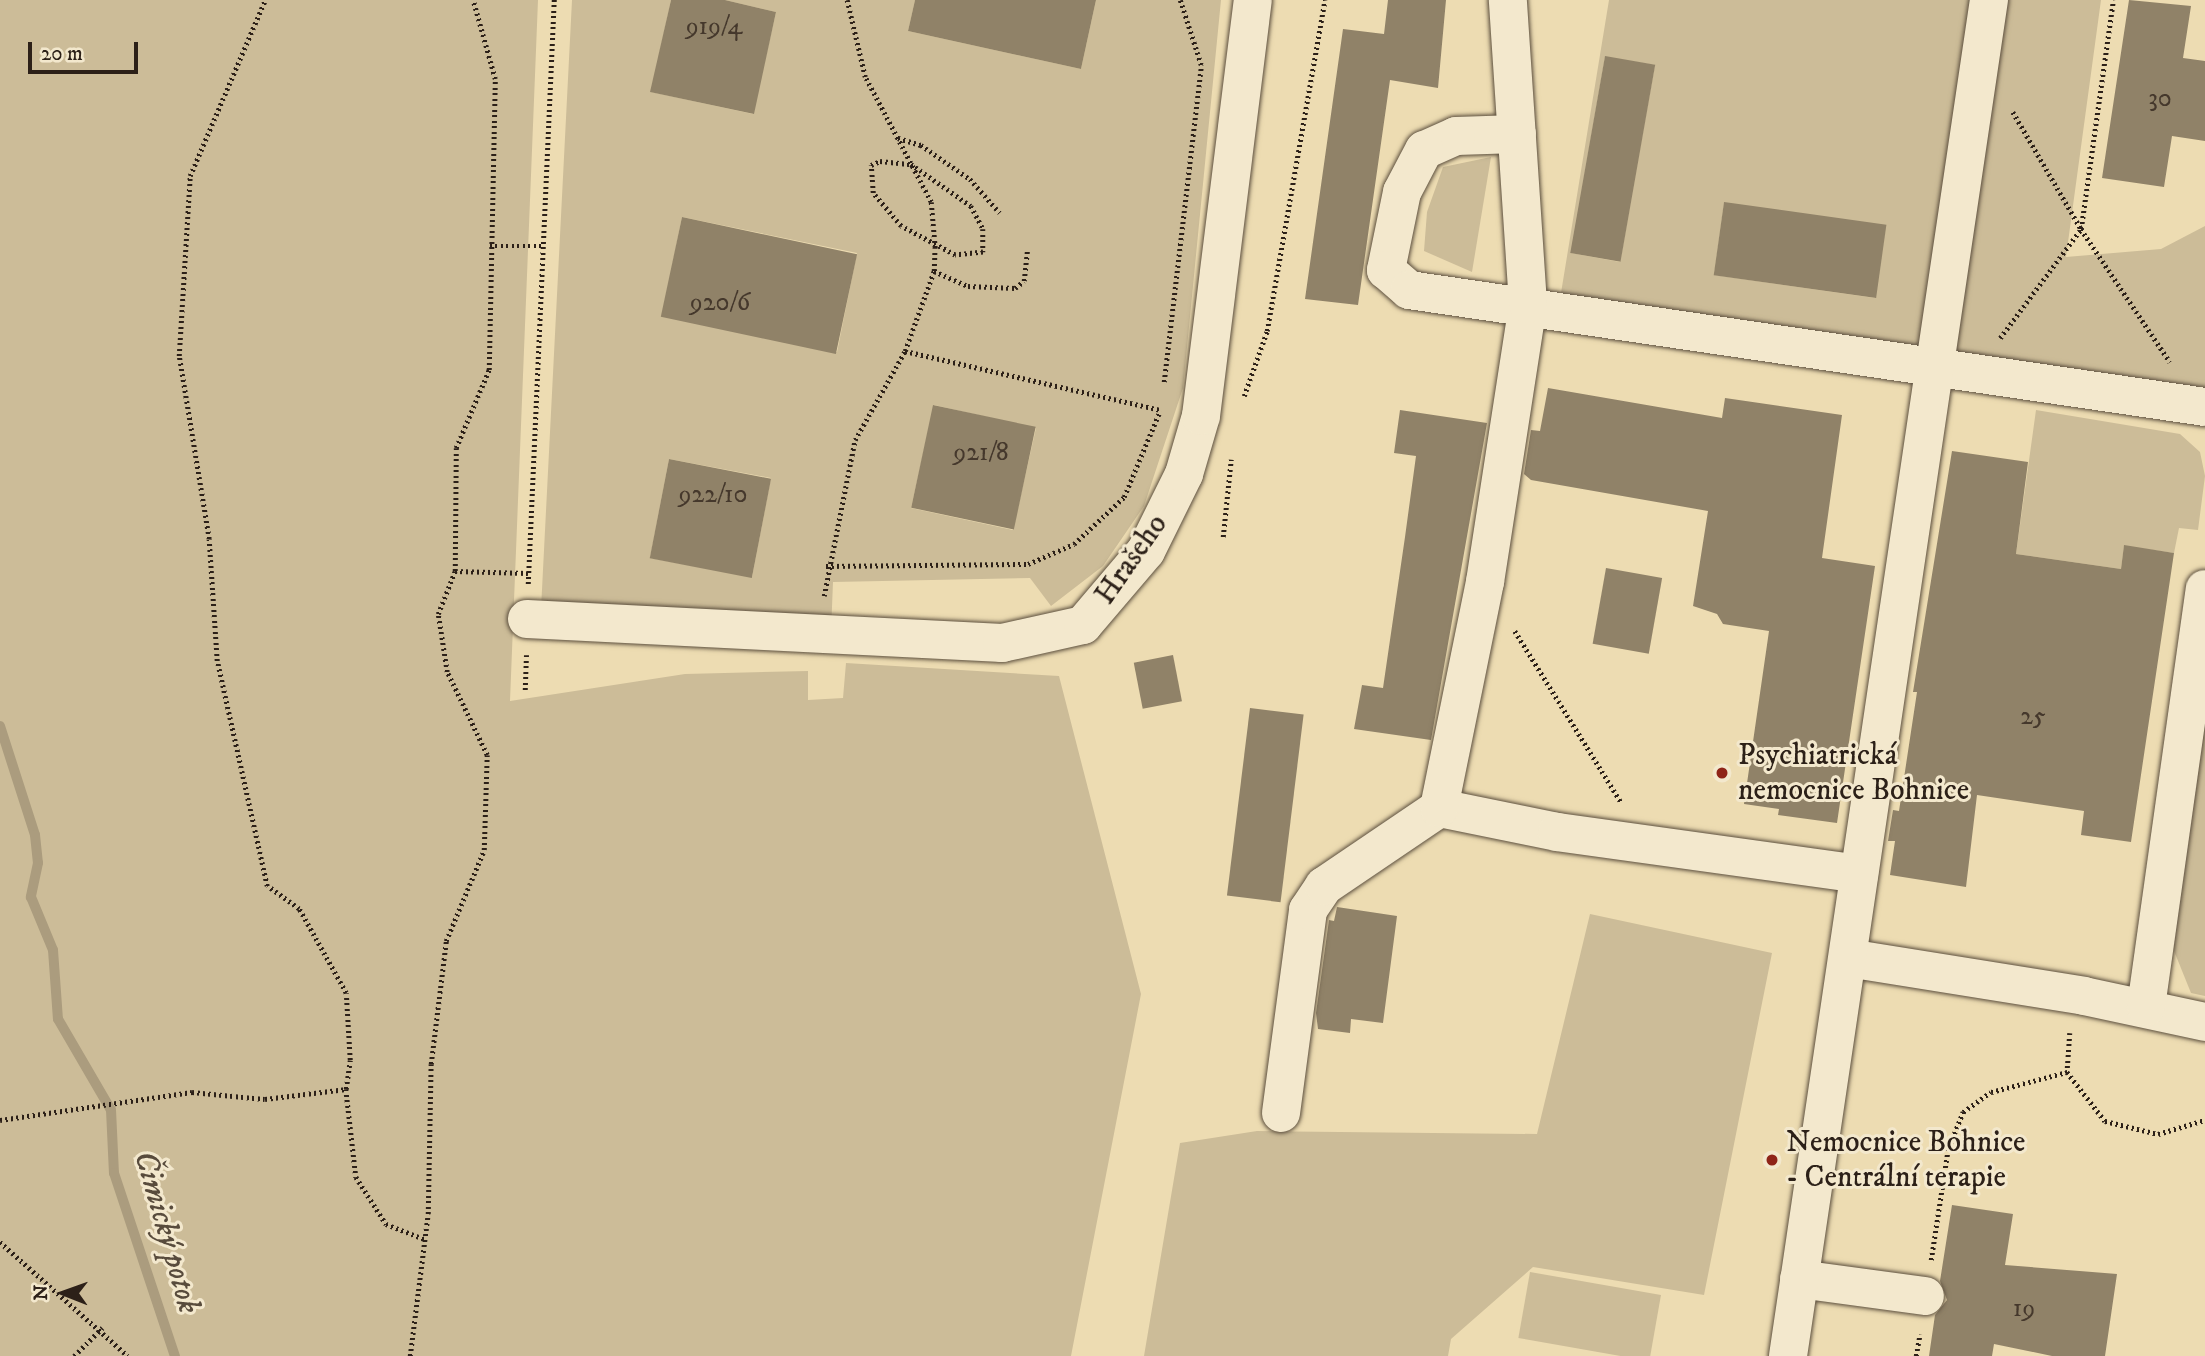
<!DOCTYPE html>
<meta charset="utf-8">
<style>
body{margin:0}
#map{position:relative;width:2205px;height:1356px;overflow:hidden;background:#eddcb2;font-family:"IM FELL DW Pica",serif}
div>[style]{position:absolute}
.green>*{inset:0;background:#ccbc98;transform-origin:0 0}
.stream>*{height:10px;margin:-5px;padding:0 5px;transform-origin:5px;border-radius:5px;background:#ab9c7e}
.building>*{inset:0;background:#908268;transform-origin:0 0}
.path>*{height:4.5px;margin-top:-2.25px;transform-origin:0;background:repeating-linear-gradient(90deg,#2c2018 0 2px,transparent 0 5.5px)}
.roads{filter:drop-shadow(0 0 2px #5c4f3e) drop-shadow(0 0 2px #5c4f3e)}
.minor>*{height:38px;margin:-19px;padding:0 19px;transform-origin:19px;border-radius:19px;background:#f3e8cd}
.dots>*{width:19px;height:19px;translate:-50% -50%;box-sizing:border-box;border:4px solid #f3e8cd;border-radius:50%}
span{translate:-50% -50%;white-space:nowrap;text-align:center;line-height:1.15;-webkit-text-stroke:6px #f3e8cd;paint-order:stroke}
.number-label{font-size:26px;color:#45382c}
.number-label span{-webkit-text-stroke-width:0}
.street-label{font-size:30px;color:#2c2018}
.poi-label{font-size:30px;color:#2c2018}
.left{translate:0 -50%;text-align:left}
.water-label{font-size:32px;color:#584b3c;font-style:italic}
.north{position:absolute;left:28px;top:1258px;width:70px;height:70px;-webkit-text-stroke:5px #f3e8cd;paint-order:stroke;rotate:271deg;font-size:19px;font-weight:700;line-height:28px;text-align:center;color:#2c2018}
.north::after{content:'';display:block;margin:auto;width:24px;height:32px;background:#2c2018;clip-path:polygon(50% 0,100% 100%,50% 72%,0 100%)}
.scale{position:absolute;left:28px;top:42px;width:110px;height:32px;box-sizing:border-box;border:4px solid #2c2018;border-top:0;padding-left:9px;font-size:21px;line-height:24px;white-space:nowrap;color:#2c2018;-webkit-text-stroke:5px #f3e8cd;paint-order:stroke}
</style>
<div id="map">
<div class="green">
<div style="clip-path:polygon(0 0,538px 0,510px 701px,685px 674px,808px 671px,808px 700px,843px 698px,846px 663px,1059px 676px,1141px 994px,1071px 1356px,0 1356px)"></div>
<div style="clip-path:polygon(evenodd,572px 0,671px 0,651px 92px,753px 114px,776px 12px,725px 0,915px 0,908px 31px,1081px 69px,1096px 0,1221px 0,1183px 388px,1144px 506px,1103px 566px,1051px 606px,1030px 578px,833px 582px,831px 632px,541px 609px,572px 0,682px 217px,857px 253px,837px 352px,662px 316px,682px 217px,572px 0,934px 405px,1036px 428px,1013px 530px,911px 508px,934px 405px,572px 0,669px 459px,771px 478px,752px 577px,650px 558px,669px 459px)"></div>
<div style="clip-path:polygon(evenodd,1609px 0,2101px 0,2066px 257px,2161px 249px,2205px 226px,2205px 398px,1561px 293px,1609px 0,1605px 57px,1655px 65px,1620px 262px,1571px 253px,1605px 57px,1609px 0,1724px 203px,1885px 226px,1875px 298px,1714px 275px,1724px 203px)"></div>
<div style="clip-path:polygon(1491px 157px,1472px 272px,1424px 251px,1427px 212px,1443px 167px)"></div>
<div style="clip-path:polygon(2036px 410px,2180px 434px,2200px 452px,2205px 476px,2198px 530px,2179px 528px,2174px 553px,2124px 546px,2121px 569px,2016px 554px)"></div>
<div style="clip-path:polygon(2205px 699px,2205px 996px,2191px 993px,2170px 941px)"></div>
<div style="clip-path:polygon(1590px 914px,1772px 953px,1704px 1295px,1533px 1267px,1451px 1339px,1448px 1356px,1144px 1356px,1180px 1143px,1257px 1131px,1537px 1134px)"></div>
<div style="left:1530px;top:1272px;width:133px;height:67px;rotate:10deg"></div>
</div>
<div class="stream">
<div style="left:0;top:726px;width:114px;rotate:72.2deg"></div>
<div style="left:35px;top:835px;width:28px;rotate:84deg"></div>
<div style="left:38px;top:863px;width:35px;rotate:102deg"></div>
<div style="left:31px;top:897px;width:57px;rotate:67.5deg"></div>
<div style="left:53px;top:950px;width:69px;rotate:85.9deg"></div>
<div style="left:58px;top:1019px;width:105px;rotate:59.8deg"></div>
<div style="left:111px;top:1110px;width:63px;rotate:87.3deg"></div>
<div style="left:114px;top:1173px;width:193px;rotate:71.6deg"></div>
</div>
<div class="building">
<div style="clip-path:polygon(671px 0,725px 0,776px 12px,754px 114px,650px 92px)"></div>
<div style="clip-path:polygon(915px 0,1096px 0,1081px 69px,908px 31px)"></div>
<div style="clip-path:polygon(1388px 0,1446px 0,1438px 88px,1390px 80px,1358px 305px,1305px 299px,1343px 29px,1384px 34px)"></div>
<div style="clip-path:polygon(2129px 0,2191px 6px,2183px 58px,2205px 61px,2205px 141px,2172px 136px,2164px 187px,2102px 178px)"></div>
<div style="left:1605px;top:56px;width:51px;height:200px;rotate:10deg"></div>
<div style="left:1724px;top:202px;width:164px;height:74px;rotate:8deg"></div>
<div style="left:682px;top:217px;width:179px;height:102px;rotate:12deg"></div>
<div style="clip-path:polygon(1548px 388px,1722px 418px,1725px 398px,1842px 415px,1822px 558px,1875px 566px,1837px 823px,1778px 815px,1779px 809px,1744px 804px,1769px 631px,1723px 624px,1717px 614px,1693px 606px,1708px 511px,1531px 480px,1524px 474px,1531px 430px,1540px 431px)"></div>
<div style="left:933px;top:405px;width:105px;height:105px;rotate:12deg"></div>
<div style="clip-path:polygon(1400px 410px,1487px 423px,1431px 740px,1354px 729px,1362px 685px,1383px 688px,1405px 537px,1416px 456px,1394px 453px)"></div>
<div style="clip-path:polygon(1952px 451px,2028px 462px,2016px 554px,2121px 569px,2124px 545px,2174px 553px,2131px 842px,2081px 835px,2084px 811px,1977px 795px,1966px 887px,1890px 875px,1895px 841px,1888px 841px,1893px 810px,1899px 811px,1917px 692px,1913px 692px)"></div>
<div style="left:669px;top:459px;width:104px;height:101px;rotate:11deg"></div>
<div style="left:1606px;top:568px;width:57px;height:77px;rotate:10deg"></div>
<div style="left:1173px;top:655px;width:47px;height:40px;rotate:79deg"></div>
<div style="left:1250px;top:708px;width:54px;height:189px;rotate:7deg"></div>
<div style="clip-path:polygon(1337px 907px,1397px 916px,1383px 1023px,1351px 1019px,1350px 1033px,1318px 1029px,1316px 1013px,1329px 920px,1334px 921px)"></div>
<div style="clip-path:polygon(1952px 1205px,2013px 1214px,2005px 1265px,2117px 1274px,2105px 1356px,2052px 1356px,1994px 1344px,1992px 1356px,1929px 1356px,1935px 1315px,1947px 1300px,1940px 1281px)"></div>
</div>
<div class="path">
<div style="left:2013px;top:112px;width:135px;rotate:59.8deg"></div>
<div style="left:2081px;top:229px;width:160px;rotate:56.2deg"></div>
<div style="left:898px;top:138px;width:24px;rotate:17deg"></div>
<div style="left:921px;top:145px;width:60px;rotate:34.8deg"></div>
<div style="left:970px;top:179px;width:45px;rotate:48.6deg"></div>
<div style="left:880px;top:161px;width:31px;rotate:6deg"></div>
<div style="left:911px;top:164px;width:73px;rotate:35deg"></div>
<div style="left:971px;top:206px;width:26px;rotate:62deg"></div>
<div style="left:983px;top:229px;width:23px;rotate:90deg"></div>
<div style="left:983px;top:252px;width:28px;rotate:174deg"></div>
<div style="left:955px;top:255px;width:61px;rotate:-151.8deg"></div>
<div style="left:901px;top:226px;width:43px;rotate:-130.3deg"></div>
<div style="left:873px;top:193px;width:28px;rotate:-94deg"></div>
<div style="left:871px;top:165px;width:10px;rotate:-24deg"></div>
<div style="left:490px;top:246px;width:51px"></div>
<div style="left:934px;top:271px;width:37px;rotate:24deg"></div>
<div style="left:968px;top:286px;width:47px;rotate:2.4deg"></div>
<div style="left:1015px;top:288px;width:11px;rotate:-38deg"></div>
<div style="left:1024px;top:281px;width:31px;rotate:-84deg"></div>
<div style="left:2000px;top:338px;width:136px;rotate:-53.4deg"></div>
<div style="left:2081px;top:229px;width:231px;rotate:-82deg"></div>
<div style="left:905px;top:351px;width:262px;rotate:13deg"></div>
<div style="left:1164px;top:382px;width:319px;rotate:-83.3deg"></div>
<div style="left:1201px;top:65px;width:68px;rotate:-107.9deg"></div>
<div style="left:1244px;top:396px;width:69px;rotate:-70.5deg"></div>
<div style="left:1267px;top:331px;width:336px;rotate:-80.1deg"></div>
<div style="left:1223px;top:537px;width:78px;rotate:-84.1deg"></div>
<div style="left:826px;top:566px;width:202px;rotate:-0.6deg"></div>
<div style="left:1028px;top:564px;width:50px;rotate:-23.5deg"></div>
<div style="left:1074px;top:544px;width:69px;rotate:-43.2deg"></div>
<div style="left:1124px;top:497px;width:93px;rotate:-67.3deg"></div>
<div style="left:455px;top:571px;width:73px;rotate:1.6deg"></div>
<div style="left:528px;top:584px;width:585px;rotate:-87.45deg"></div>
<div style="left:824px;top:596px;width:159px;rotate:-78.8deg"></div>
<div style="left:855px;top:440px;width:102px;rotate:-60.7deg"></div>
<div style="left:905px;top:351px;width:85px;rotate:-70.1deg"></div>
<div style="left:934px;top:271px;width:23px;rotate:-88deg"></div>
<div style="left:935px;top:248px;width:46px;rotate:-95deg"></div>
<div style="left:931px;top:202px;width:141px;rotate:-117.8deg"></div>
<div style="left:865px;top:77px;width:79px;rotate:-103.2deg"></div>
<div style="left:1515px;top:631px;width:201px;rotate:58.2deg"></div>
<div style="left:525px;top:690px;width:35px;rotate:-88deg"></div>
<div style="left:2070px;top:1033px;width:39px;rotate:94deg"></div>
<div style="left:2067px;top:1072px;width:62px;rotate:52.2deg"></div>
<div style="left:2105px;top:1121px;width:55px;rotate:13.8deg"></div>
<div style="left:2158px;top:1134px;width:49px;rotate:-16.6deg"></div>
<div style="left:346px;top:1089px;width:89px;rotate:83.5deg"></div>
<div style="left:356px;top:1177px;width:56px;rotate:57.4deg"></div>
<div style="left:386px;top:1224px;width:41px;rotate:21.5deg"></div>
<div style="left:0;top:1120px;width:194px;rotate:-8.3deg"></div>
<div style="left:192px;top:1092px;width:73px;rotate:5.5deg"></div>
<div style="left:265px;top:1099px;width:82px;rotate:-7deg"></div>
<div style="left:346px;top:1089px;width:29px;rotate:-82deg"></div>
<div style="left:350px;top:1060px;width:67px;rotate:-93.4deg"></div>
<div style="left:346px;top:993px;width:96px;rotate:-119.2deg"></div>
<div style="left:299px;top:909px;width:39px;rotate:-144deg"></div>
<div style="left:267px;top:886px;width:230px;rotate:-102.5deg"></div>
<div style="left:217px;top:661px;width:122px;rotate:-93.8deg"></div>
<div style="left:209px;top:539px;width:185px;rotate:-99.3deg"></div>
<div style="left:179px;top:356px;width:180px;rotate:-86.5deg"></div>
<div style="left:190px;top:176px;width:191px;rotate:-66.9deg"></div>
<div style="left:0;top:1242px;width:171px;rotate:41.7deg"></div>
<div style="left:1931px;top:1260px;width:112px;rotate:-81.3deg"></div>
<div style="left:1948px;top:1149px;width:40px;rotate:-68deg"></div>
<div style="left:1963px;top:1112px;width:34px;rotate:-36deg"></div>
<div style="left:1991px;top:1092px;width:79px;rotate:-14.7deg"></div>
<div style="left:74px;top:1356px;width:40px;rotate:-45deg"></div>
<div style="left:410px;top:1356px;width:143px;rotate:-82.8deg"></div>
<div style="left:428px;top:1214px;width:150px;rotate:-88.9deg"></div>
<div style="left:431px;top:1064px;width:124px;rotate:-83deg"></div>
<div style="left:446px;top:941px;width:99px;rotate:-67.3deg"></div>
<div style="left:484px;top:850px;width:95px;rotate:-88.2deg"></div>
<div style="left:487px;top:755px;width:92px;rotate:-115.7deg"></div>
<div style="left:447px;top:672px;width:59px;rotate:-98.8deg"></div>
<div style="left:438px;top:614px;width:46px;rotate:-68.4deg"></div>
<div style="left:455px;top:571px;width:123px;rotate:-89.5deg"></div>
<div style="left:456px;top:448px;width:85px;rotate:-67.1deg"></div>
<div style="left:489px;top:370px;width:291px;rotate:-88.8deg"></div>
<div style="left:495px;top:79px;width:82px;rotate:-105.6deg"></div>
<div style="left:1916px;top:1356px;width:22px;rotate:-80deg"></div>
</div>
<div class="roads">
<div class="minor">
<div style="left:1517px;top:134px;width:61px;rotate:178.1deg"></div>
<div style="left:1456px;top:136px;width:35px;rotate:156deg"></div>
<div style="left:1424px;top:150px;width:47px;rotate:117.6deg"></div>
<div style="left:1402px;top:192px;width:80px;rotate:101.6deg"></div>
<div style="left:1386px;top:270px;width:30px;rotate:41deg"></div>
<div style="left:1409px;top:290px;width:805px;rotate:8.36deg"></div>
<div style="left:527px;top:619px;width:476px;rotate:2.9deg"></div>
<div style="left:1002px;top:643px;width:83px;rotate:-12.5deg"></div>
<div style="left:1083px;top:625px;width:97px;rotate:-49.6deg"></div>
<div style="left:1146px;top:551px;width:86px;rotate:-63.7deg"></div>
<div style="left:1184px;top:474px;width:60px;rotate:-73.7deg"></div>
<div style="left:1201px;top:416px;width:419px;rotate:-82.9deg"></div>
<div style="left:1439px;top:808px;width:120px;rotate:11.5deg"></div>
<div style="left:1557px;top:832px;width:305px;rotate:7.9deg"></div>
<div style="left:1848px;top:958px;width:239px;rotate:9.1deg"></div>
<div style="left:2084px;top:996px;width:124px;rotate:12.1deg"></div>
<div style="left:2146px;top:1007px;width:422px;rotate:-82deg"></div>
<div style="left:1281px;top:1113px;width:205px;rotate:-82.4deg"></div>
<div style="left:1308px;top:910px;width:29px;rotate:-56deg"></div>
<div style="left:1324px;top:886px;width:139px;rotate:-34.1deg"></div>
<div style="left:1439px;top:808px;width:231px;rotate:-78.5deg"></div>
<div style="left:1485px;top:582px;width:281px;rotate:-81.2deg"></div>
<div style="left:1528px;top:304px;width:305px;rotate:-93.8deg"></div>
<div style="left:1799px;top:1279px;width:127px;rotate:7.7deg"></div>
<div style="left:1788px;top:1356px;width:1371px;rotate:-81.57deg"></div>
</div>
</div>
<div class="dots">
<div style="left:1722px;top:773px;background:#8f2418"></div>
<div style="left:1772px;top:1160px;background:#8f2418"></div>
</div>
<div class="number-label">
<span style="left:714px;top:27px">919/4</span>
<span style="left:2160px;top:99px">30</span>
<span style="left:720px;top:303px">920/6</span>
<span style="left:981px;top:453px">921/8</span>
<span style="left:713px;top:495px">922/10</span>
<span style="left:2033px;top:717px">25</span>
<span style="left:2024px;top:1309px">19</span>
</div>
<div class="street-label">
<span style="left:1132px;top:560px;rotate:-55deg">Hrašeho</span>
</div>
<div class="poi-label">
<span class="left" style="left:1738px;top:773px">Psychiatrická<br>nemocnice Bohnice</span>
<span class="left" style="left:1786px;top:1160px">Nemocnice Bohnice<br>- Centrální terapie</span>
</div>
<div class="water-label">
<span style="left:166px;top:1232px;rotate:74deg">Čimický potok</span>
</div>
<div class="north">N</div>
<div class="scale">20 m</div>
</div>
